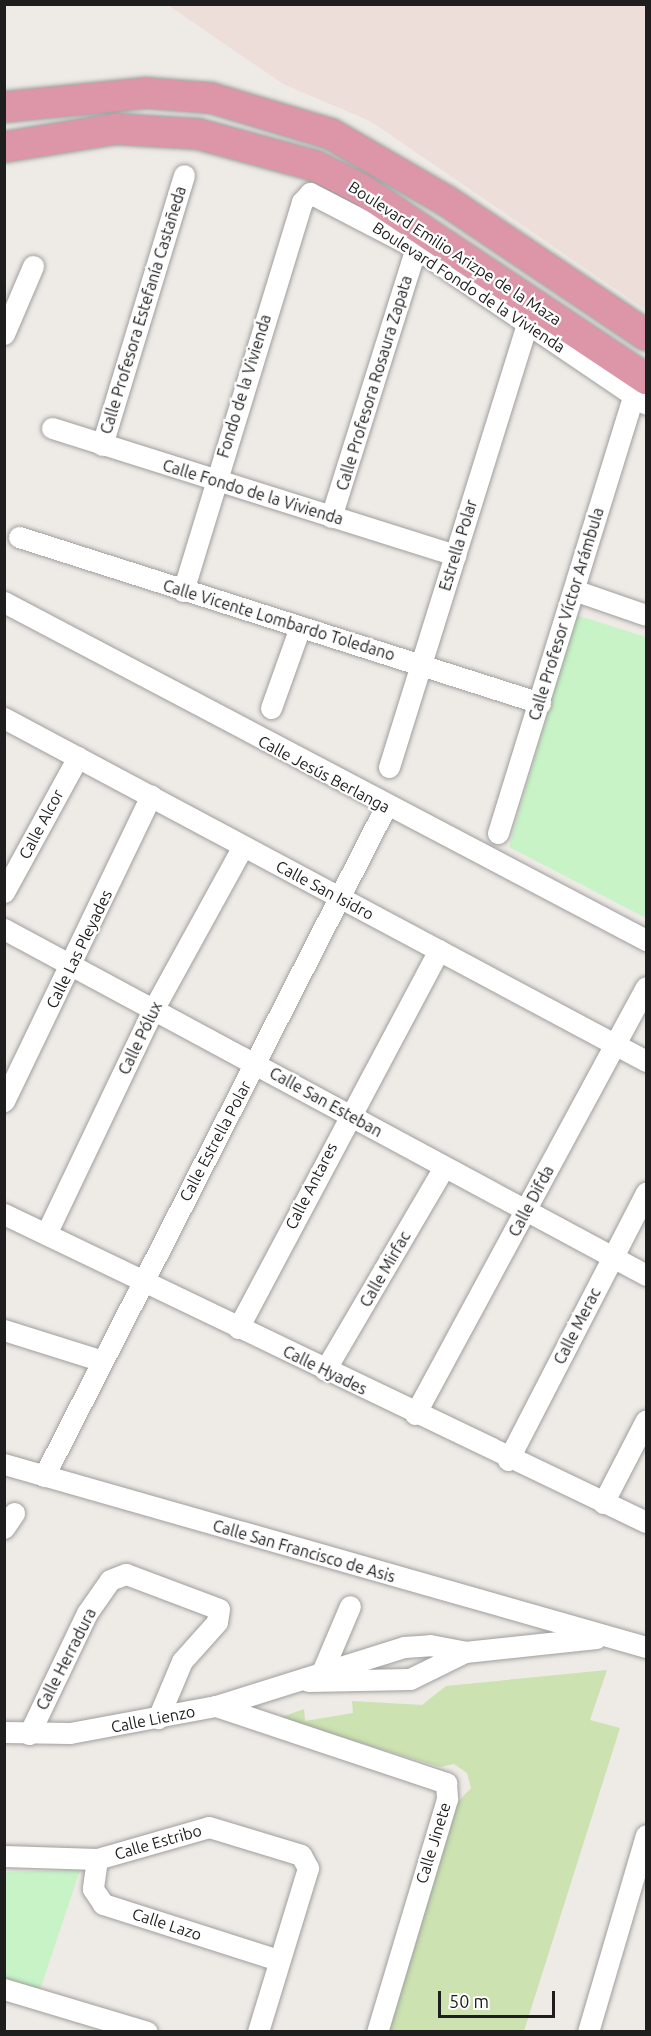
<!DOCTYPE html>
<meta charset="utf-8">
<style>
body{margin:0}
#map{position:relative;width:651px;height:2036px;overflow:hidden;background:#eeeae5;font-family:Ubuntu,sans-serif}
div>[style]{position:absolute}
.military>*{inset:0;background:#eededa}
.grass>*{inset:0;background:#cce2b1}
.park>*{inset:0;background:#c7f3c7}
.roads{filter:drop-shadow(0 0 2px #9f9f9f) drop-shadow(0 0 2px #9f9f9f)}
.minor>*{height:21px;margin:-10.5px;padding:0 10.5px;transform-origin:10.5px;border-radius:10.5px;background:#fff}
.highway>*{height:30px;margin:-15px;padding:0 15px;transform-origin:15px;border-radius:15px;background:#dc96a8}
span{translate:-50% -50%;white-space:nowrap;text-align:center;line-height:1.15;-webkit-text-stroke:4.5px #fff;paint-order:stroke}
.street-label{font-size:16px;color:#1e1e1e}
.frame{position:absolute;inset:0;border:6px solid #1e1e1e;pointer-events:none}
.scale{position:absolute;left:438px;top:1991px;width:117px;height:27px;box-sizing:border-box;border:3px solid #1e1e1e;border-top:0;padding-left:8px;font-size:18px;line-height:21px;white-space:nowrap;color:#1e1e1e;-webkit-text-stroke:4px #fff;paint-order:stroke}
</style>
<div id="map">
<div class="military">
<div style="clip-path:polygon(168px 5px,646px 5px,646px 310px,370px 121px,283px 84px)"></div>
</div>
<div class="grass">
<div style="clip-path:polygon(607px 1670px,590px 1720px,620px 1728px,524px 2031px,389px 2031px,457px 1803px,471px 1788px,467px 1773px,454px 1764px,440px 1767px,279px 1718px,304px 1709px,305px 1721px,353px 1713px,352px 1701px,422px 1705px,446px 1686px)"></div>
</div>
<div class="park">
<div style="clip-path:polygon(576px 615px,646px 637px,646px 918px,509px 847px)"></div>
<div style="clip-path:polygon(80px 1870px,39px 1993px,5px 1982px,6px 1872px)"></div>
</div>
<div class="roads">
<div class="minor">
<div style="left:4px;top:334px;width:74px;rotate:-66.9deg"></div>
<div style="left:52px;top:428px;width:423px;rotate:17.5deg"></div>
<div style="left:102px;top:445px;width:282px;rotate:-73.1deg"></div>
<div style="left:331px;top:517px;width:282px;rotate:-72.5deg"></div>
<div style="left:19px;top:537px;width:547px;rotate:17.67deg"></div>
<div style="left:574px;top:590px;width:76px;rotate:19.1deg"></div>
<div style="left:183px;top:591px;width:407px;rotate:-73deg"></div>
<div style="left:302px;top:202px;width:12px;rotate:-48deg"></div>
<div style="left:310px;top:193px;width:119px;rotate:27.4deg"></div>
<div style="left:416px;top:248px;width:278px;rotate:34.1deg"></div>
<div style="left:4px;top:602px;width:726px;rotate:27.77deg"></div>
<div style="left:271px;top:708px;width:86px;rotate:-70.3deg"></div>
<div style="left:4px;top:718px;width:728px;rotate:28.11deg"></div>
<div style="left:389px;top:767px;width:465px;rotate:-72.7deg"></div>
<div style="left:498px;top:833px;width:459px;rotate:-72.8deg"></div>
<div style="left:4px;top:892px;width:154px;rotate:-61.3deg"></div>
<div style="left:4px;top:929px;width:729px;rotate:28.32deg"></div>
<div style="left:4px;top:1101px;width:339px;rotate:-64.3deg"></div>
<div style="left:4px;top:1214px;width:712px;rotate:25.63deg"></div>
<div style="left:46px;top:1234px;width:250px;rotate:-64.5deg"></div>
<div style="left:154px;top:1008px;width:185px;rotate:-61.2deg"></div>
<div style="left:238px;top:1328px;width:428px;rotate:-62deg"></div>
<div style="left:4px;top:1330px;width:100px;rotate:17.5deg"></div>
<div style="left:325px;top:1370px;width:235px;rotate:-59.6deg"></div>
<div style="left:415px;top:1414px;width:485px;rotate:-61.6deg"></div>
<div style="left:508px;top:1460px;width:301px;rotate:-62.7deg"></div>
<div style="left:4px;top:1464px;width:668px;rotate:15.91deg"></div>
<div style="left:44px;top:1476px;width:752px;rotate:-62.96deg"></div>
<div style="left:603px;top:1503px;width:93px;rotate:-62.6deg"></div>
<div style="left:4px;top:1528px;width:18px;rotate:-56deg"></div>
<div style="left:319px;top:1679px;width:79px;rotate:-67deg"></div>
<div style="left:308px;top:1681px;width:102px;rotate:-1.1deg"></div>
<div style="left:410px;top:1679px;width:61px;rotate:-26.1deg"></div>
<div style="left:216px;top:1706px;width:243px;rotate:18.5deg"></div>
<div style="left:446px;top:1783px;width:16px;rotate:86deg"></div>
<div style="left:447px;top:1799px;width:243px;rotate:106.7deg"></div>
<div style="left:4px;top:1732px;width:66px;rotate:0.9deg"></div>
<div style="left:70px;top:1733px;width:148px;rotate:-10.5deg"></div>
<div style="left:216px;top:1706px;width:197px;rotate:-17.4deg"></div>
<div style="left:404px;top:1647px;width:26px;rotate:-4deg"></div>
<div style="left:430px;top:1645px;width:36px;rotate:11deg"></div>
<div style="left:465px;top:1652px;width:132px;rotate:-6.1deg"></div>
<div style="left:29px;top:1734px;width:134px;rotate:-64.4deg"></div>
<div style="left:87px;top:1613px;width:40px;rotate:-55.1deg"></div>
<div style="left:110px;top:1580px;width:17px;rotate:-21deg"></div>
<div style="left:126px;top:1574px;width:99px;rotate:20.6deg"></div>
<div style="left:219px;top:1609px;width:13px;rotate:99deg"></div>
<div style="left:217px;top:1622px;width:52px;rotate:131.9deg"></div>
<div style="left:182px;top:1661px;width:62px;rotate:112.8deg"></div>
<div style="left:4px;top:1856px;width:93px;rotate:1.8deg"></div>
<div style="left:97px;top:1859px;width:116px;rotate:-15.9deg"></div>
<div style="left:209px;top:1827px;width:96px;rotate:16.9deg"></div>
<div style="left:301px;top:1855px;width:15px;rotate:62deg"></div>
<div style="left:308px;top:1868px;width:171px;rotate:107deg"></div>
<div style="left:97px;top:1859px;width:30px;rotate:98deg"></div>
<div style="left:93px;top:1889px;width:18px;rotate:56deg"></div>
<div style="left:103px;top:1904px;width:184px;rotate:17.7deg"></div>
<div style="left:4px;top:1989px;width:149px;rotate:16.7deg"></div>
<div style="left:588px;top:2032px;width:205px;rotate:-73.6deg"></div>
</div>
<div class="highway">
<div style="left:4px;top:107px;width:143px;rotate:-5.6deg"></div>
<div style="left:146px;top:93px;width:65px;rotate:4.4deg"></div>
<div style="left:211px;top:98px;width:125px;rotate:16.7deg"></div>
<div style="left:331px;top:134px;width:132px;rotate:30.1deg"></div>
<div style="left:445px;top:200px;width:242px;rotate:33.9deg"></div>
<div style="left:4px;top:147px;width:112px;rotate:-9.2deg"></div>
<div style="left:115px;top:129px;width:83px;rotate:3.4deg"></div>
<div style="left:198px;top:134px;width:122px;rotate:15.2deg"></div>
<div style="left:316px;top:166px;width:51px;rotate:27.1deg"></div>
<div style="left:361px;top:189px;width:343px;rotate:33.7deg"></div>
</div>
</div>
<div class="street-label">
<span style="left:455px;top:253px;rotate:33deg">Boulevard Emilio Arizpe de la Maza</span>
<span style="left:469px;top:287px;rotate:33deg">Boulevard Fondo de la Vivienda</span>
<span style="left:143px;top:310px;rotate:-73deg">Calle Profesora Estefanía Castañeda</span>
<span style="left:374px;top:383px;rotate:-73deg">Calle Profesora Rosaura Zapata</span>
<span style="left:244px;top:386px;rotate:-73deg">Fondo de la Vivienda</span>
<span style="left:253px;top:492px;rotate:17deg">Calle Fondo de la Vivienda</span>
<span style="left:458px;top:545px;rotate:-73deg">Estrella Polar</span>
<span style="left:566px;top:614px;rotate:-73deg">Calle Profesor Víctor Arámbula</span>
<span style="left:279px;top:620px;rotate:17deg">Calle Vicente Lombardo Toledano</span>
<span style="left:324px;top:774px;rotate:28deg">Calle Jesús Berlanga</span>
<span style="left:41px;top:824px;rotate:-62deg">Calle Alcor</span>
<span style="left:325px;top:890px;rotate:28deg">Calle San Isidro</span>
<span style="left:79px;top:949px;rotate:-64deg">Calle Las Pleyades</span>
<span style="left:140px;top:1038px;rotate:-64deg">Calle Pólux</span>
<span style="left:326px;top:1102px;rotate:29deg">Calle San Esteban</span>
<span style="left:215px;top:1141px;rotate:-62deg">Calle Estrella Polar</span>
<span style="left:311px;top:1186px;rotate:-63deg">Calle Antares</span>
<span style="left:531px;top:1201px;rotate:-62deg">Calle Difda</span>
<span style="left:385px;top:1269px;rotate:-60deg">Calle Mirfac</span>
<span style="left:577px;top:1326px;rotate:-63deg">Calle Merac</span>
<span style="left:325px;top:1370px;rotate:26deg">Calle Hyades</span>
<span style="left:304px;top:1551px;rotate:16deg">Calle San Francisco de Asis</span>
<span style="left:66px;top:1659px;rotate:-63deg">Calle Herradura</span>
<span style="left:153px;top:1719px;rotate:-11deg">Calle Lienzo</span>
<span style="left:158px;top:1842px;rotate:-16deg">Calle Estribo</span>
<span style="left:433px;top:1843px;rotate:-73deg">Calle Jinete</span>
<span style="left:167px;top:1924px;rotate:18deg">Calle Lazo</span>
</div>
<div class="frame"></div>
<div class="scale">50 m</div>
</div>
